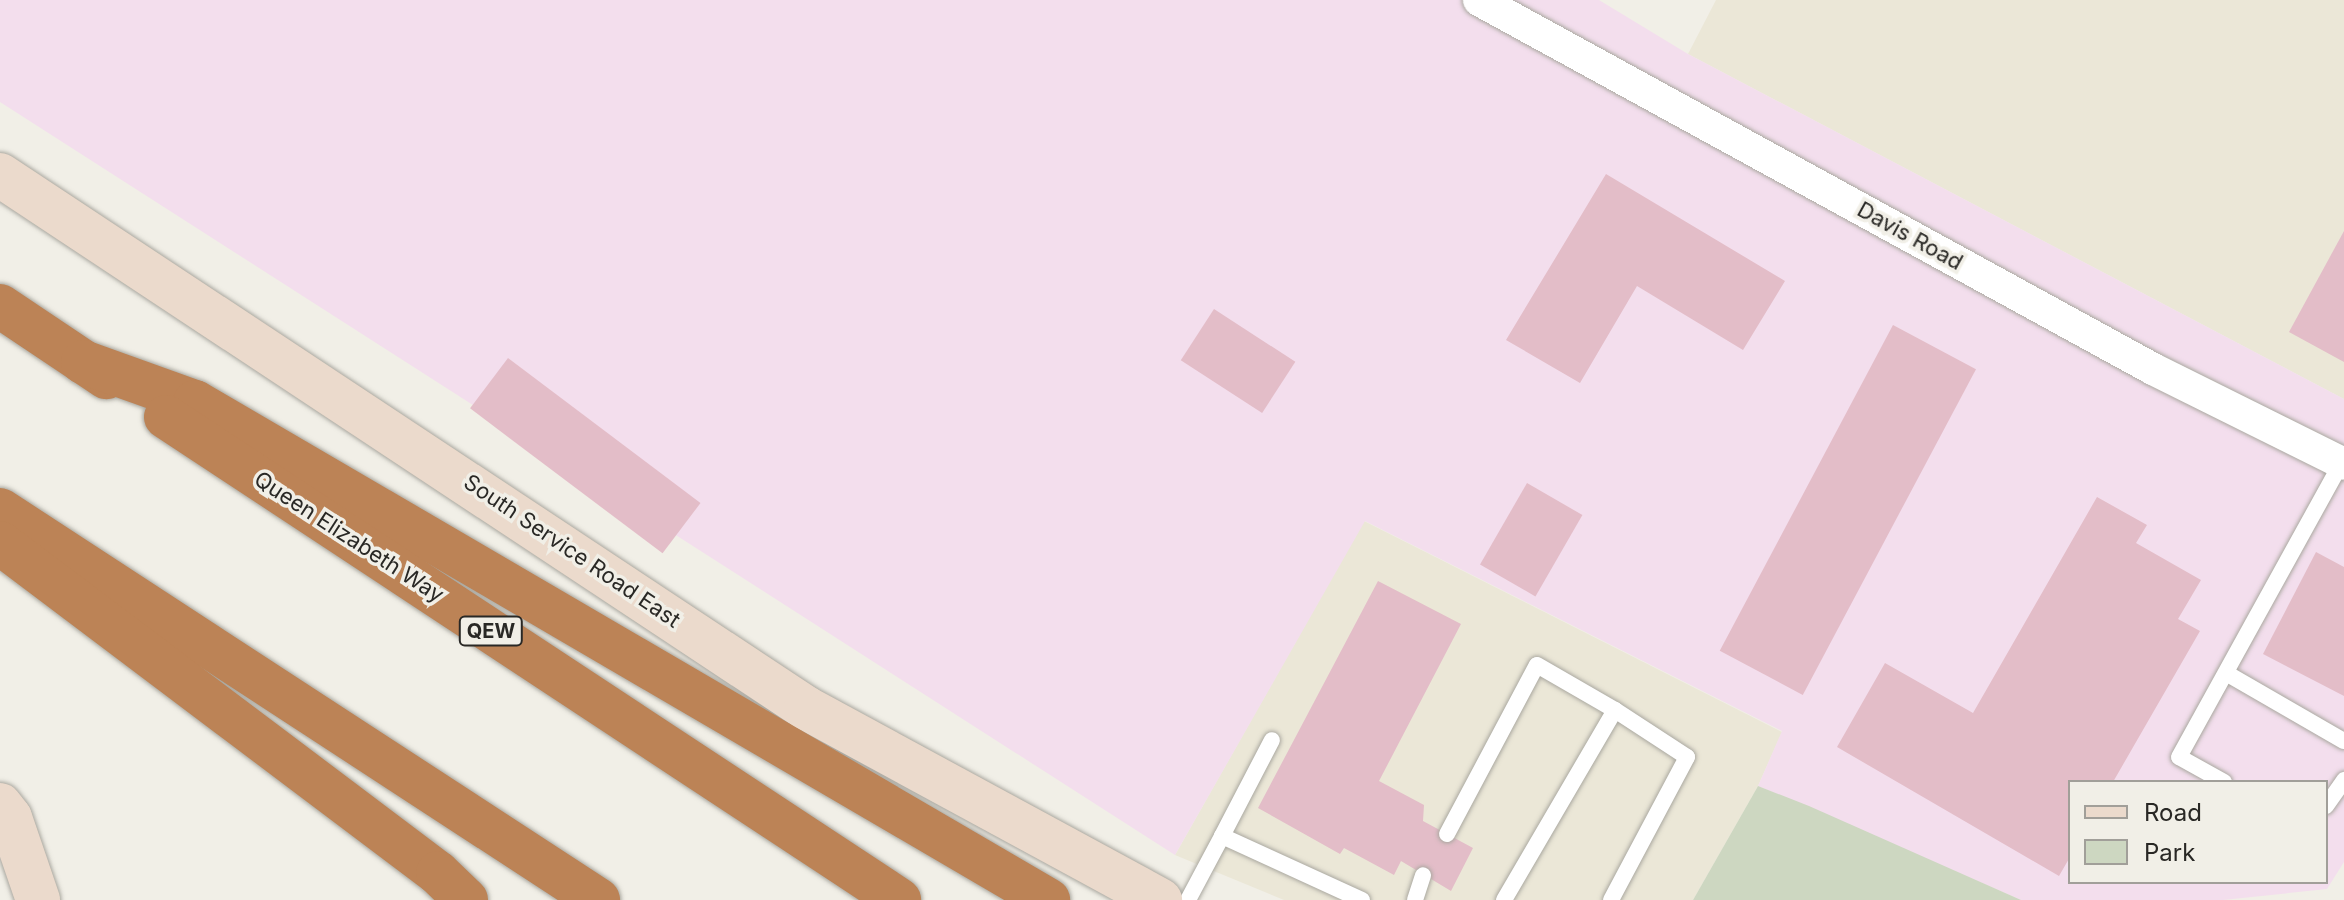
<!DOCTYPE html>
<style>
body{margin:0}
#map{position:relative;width:2344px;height:900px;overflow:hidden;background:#f1efe7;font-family:Inter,sans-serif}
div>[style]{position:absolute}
.built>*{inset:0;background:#ebe7d7}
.industrial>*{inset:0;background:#f3deed}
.green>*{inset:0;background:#cdd7c1}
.building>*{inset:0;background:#e3bdc8;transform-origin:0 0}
.roads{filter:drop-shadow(0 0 2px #aaa8a0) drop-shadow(0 0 2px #aaa8a0)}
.lane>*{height:16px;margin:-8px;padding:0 8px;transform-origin:8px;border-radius:8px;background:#fff}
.street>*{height:32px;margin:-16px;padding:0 16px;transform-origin:16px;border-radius:16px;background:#fff}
.secondary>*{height:44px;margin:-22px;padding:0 22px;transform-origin:22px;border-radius:22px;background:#ebdacc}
.highway>*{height:44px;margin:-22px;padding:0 22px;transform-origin:22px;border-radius:22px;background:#bc8356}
span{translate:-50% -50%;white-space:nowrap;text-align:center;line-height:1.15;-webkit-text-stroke:7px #f1efe7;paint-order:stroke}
.shield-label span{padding:2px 6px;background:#f1efe7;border:2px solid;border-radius:6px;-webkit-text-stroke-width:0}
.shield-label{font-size:20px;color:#292825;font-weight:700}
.street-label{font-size:22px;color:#292825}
.legend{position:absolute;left:2068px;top:780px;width:260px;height:104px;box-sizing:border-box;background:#f1efe7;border:2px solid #a19f99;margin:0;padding:10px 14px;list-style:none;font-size:24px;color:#292825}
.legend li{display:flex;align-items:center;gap:16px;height:40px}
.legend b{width:40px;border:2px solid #a19f99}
</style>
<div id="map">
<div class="built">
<div style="clip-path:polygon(1716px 0,2344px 0,2344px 399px,1688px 54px)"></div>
<div style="clip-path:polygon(1364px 521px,1782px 732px,1758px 786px,1693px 900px,1284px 900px,1175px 855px)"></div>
</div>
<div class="industrial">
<div style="clip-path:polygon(evenodd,0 0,1599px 0,1688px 54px,2344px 399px,2344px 862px,2327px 889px,2223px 900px,2021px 900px,1758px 786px,1782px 731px,1365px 521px,1175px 855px,0 102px,0 0,2070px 782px,2326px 782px,2326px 882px,2070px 882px,2070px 782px)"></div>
</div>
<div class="green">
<div style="clip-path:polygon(1758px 786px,1809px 806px,2021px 900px,1693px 900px)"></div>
</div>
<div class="building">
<div style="clip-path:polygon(1606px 174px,1785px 281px,1743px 350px,1637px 286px,1580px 383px,1506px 340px)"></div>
<div style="clip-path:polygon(2344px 231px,2344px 362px,2289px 332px)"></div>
<div style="left:1214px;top:309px;width:97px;height:61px;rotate:33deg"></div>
<div style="left:1893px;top:325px;width:94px;height:369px;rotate:28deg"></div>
<div style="left:508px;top:358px;width:241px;height:63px;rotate:37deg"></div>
<div style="left:1527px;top:483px;width:64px;height:94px;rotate:30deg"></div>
<div style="clip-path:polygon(2097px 497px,2147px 525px,2136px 543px,2201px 580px,2178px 619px,2200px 631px,2113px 782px,2070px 782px,2070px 857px,2059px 876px,1837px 747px,1885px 663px,1973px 713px)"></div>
<div style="clip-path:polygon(2316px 552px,2344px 567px,2344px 696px,2263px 654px)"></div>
<div style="clip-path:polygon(1378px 581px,1461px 624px,1379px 781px,1424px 805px,1423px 821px,1473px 848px,1451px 891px,1401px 861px,1394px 875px,1344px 848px,1340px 854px,1258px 808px)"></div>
</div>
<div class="roads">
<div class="lane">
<div style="left:2226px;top:673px;width:136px;rotate:30deg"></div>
<div style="left:2224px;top:782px;width:51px;rotate:-150.9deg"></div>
<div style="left:2179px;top:757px;width:336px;rotate:-61.1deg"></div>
<div style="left:2326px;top:806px;width:32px;rotate:-55deg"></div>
<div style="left:1447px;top:834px;width:191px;rotate:-62deg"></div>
<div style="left:1537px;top:665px;width:90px;rotate:30deg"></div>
<div style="left:1615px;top:710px;width:220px;rotate:120.3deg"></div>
<div style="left:1222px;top:836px;width:108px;rotate:-62.5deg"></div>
<div style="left:1188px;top:900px;width:72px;rotate:-62deg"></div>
<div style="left:1222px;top:836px;width:154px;rotate:24.6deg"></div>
<div style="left:1415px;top:900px;width:26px;rotate:-72deg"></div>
<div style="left:1611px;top:900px;width:162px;rotate:-62deg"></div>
<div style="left:1687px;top:757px;width:86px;rotate:-146.9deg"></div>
</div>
<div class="street">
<div style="left:1479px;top:0;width:768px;rotate:28.7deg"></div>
<div style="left:2153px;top:369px;width:213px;rotate:26.4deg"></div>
</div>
<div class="secondary">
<div style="left:0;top:175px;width:966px;rotate:33.48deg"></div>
<div style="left:806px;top:708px;width:403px;rotate:28.5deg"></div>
<div style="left:0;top:805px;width:16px;rotate:52deg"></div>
<div style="left:10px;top:818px;width:87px;rotate:71.1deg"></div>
</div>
<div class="highway">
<div style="left:0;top:306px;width:128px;rotate:33.8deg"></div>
<div style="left:83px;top:362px;width:119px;rotate:19.7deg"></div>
<div style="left:195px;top:402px;width:988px;rotate:30.28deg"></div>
<div style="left:166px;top:417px;width:878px;rotate:33.38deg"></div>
<div style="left:0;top:510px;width:714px;rotate:33.11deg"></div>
<div style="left:0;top:543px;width:548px;rotate:37deg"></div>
<div style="left:438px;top:873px;width:39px;rotate:44deg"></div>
</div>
</div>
<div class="shield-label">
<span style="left:491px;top:631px">QEW</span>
</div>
<div class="street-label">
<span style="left:1910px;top:236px;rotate:29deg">Davis Road</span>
<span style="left:349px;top:537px;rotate:33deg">Queen Elizabeth Way</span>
<span style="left:572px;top:551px;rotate:34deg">South Service Road East</span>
</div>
<ul class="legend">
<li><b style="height:10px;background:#ebdacc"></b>Road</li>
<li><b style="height:22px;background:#cdd7c1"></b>Park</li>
</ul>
</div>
